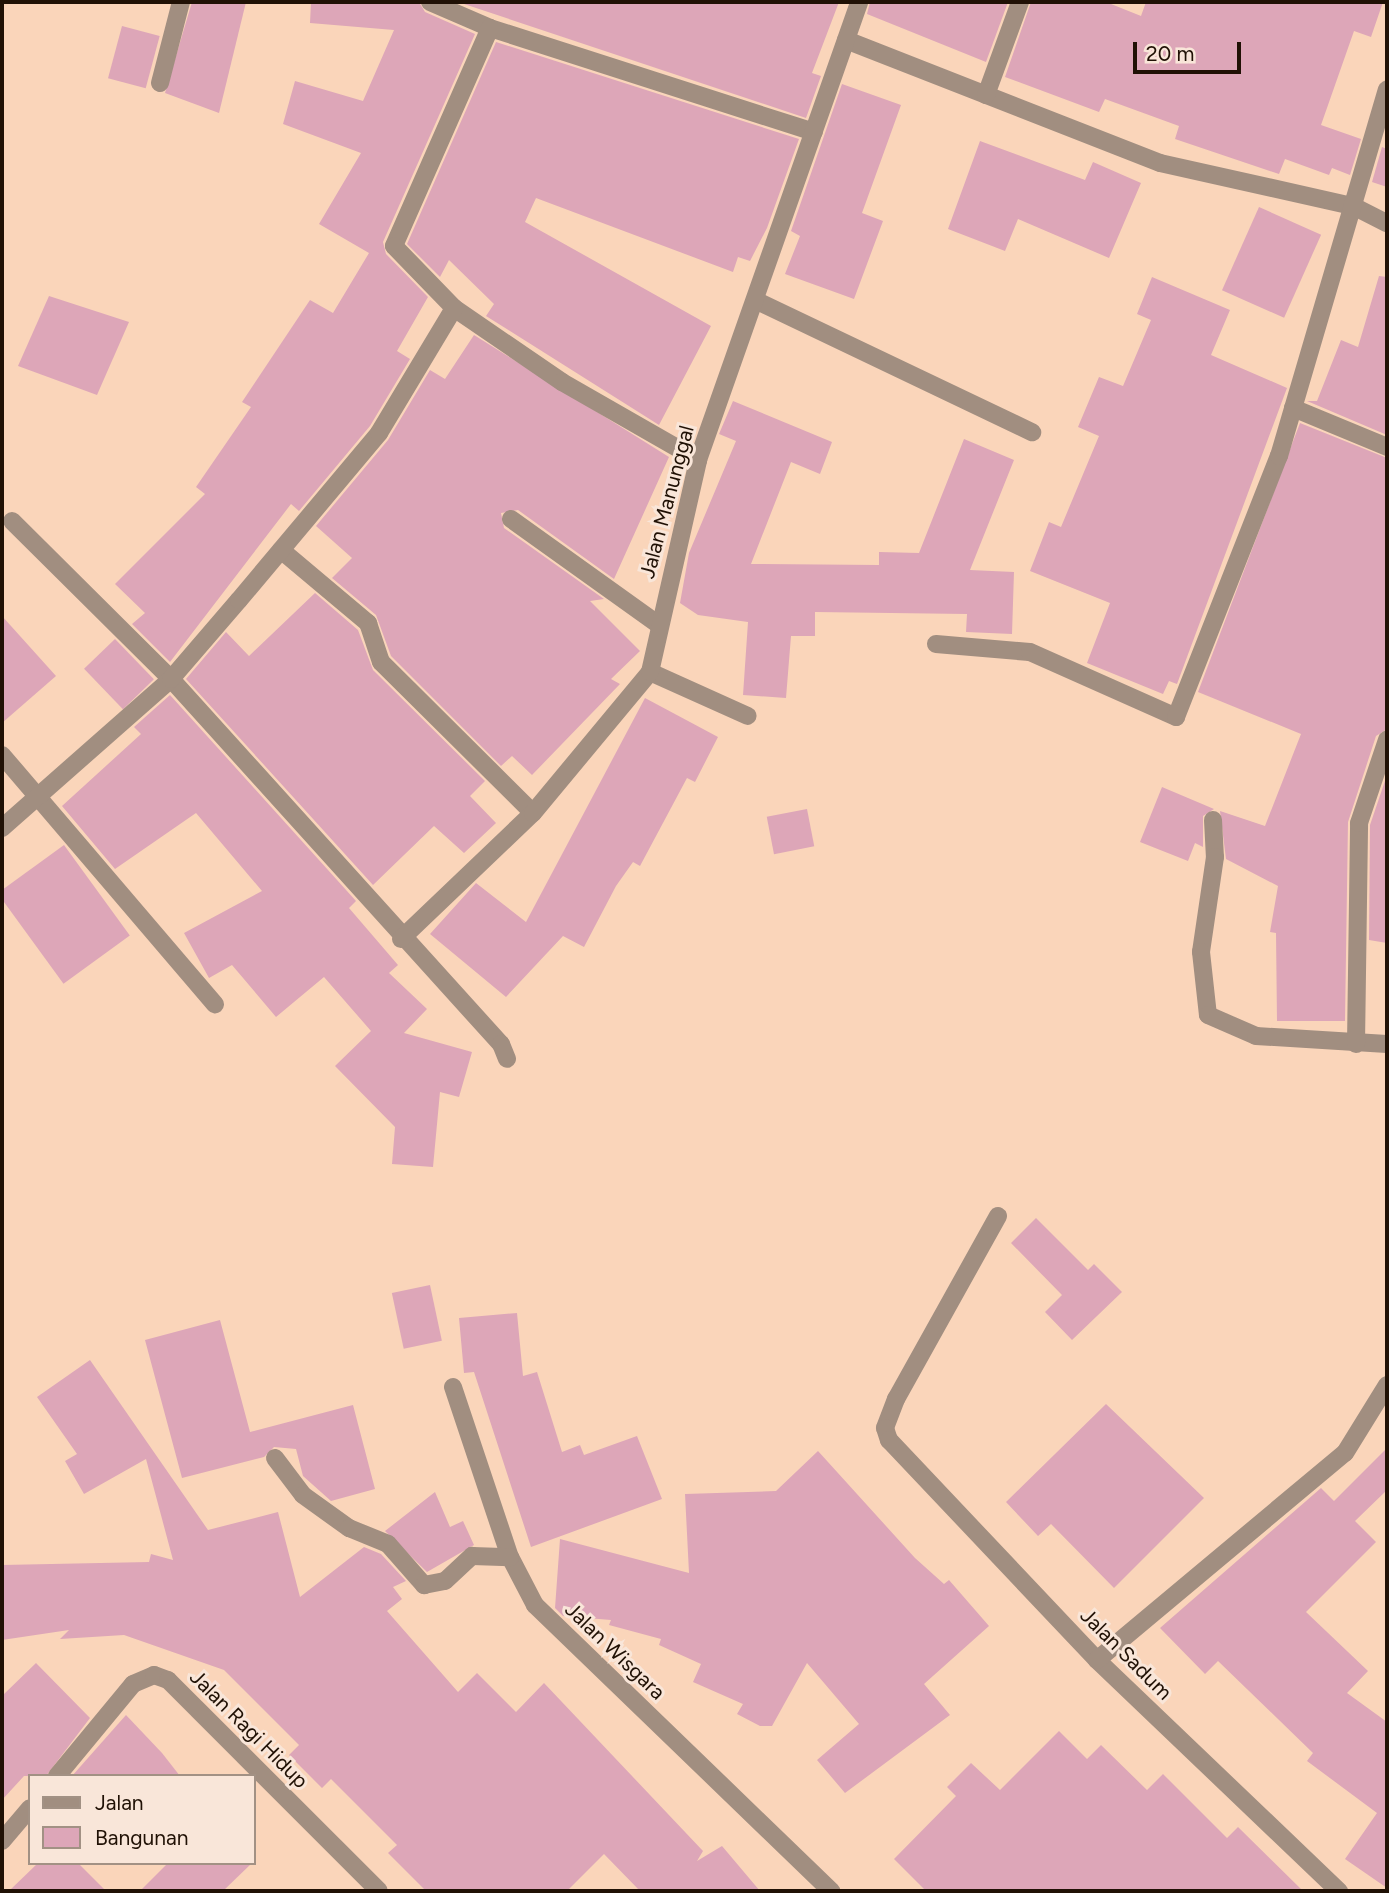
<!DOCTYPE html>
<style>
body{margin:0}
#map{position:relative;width:1389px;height:1893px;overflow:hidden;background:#fad5ba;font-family:Figtree,sans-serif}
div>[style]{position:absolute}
.building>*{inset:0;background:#dda6b8;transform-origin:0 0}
.minor>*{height:18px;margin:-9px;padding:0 9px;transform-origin:9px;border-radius:9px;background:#a18e80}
span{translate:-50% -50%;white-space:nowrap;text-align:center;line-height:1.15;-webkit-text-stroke:6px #f9e6d9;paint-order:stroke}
.street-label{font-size:21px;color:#201105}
.frame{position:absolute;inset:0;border:4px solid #201105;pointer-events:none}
.legend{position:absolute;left:28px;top:1774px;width:228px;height:91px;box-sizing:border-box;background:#f9e6d9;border:2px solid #a29184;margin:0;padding:9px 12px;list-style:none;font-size:21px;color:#201105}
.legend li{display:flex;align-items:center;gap:14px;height:35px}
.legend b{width:35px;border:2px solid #a29184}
.scale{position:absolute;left:1133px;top:42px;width:108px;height:32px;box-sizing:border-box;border:4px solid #201105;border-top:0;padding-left:9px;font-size:21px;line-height:24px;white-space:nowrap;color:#201105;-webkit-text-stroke:5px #f9e6d9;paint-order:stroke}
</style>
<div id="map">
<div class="building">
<div style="clip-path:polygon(192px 2px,246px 2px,219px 113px,165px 93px)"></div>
<div style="clip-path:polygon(311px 2px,419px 2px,425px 12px,475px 34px,383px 242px,386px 254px,428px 297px,397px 351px,410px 359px,370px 426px,299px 511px,291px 504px,170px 662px,132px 624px,145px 613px,115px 584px,205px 494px,196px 487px,251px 407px,242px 402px,310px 300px,333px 313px,369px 253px,319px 224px,361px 153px,283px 124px,295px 81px,363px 101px,394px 30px,310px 23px)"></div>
<div style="clip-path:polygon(458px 2px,839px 2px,812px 73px,821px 76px,806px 118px)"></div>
<div style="clip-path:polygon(870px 2px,1008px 2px,986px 62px,867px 14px)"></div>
<div style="clip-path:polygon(1031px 2px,1106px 2px,1141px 16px,1146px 2px,1383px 2px,1371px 37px,1354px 31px,1321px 125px,1361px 139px,1350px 175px,1332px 168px,1329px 175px,1285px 159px,1279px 174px,1175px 139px,1179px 126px,1105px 99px,1099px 112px,1005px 77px)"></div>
<div style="left:122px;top:26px;width:39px;height:54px;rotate:15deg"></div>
<div style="clip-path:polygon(496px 42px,799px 139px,767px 228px,750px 261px,738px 257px,733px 272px,536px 198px,525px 222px,711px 326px,659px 425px,486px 316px,494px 304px,449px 260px,440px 277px,407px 244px)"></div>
<div style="clip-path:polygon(842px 84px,901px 105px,862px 213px,883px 221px,854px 299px,785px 274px,800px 236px,791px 231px)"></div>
<div style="clip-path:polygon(980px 141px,1085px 180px,1093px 162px,1141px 183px,1109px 258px,1018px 219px,1005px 251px,948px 229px)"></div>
<div style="clip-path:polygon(1382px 147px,1387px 149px,1387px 187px,1372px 182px)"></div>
<div style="left:1259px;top:207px;width:68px;height:91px;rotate:24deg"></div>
<div style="clip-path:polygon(1379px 276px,1387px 277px,1387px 435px,1307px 401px,1317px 401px,1341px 340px,1358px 347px)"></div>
<div style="clip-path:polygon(1152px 277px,1230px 310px,1211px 355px,1287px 388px,1177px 684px,1169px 681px,1163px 694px,1087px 663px,1110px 603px,1030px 571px,1049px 522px,1061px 527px,1099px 436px,1078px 427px,1099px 377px,1123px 386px,1151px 320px,1137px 314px)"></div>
<div style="clip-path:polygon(49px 296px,129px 322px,97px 395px,18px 366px)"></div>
<div style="clip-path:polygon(474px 335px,669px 457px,614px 579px,518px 510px,501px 513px,504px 528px,604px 599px,590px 601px,640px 651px,611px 679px,620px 684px,532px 775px,512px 756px,501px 766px,391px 656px,376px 615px,332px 578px,352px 558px,316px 526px,388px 440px,430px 370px,445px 379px)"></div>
<div style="clip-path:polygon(733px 401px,832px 442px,820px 474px,791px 462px,751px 564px,879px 565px,879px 552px,919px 553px,964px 439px,1014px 460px,970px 570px,1014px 572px,1012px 634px,966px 632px,967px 614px,815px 612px,815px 636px,791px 636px,786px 698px,743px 695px,748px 622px,698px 615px,680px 603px,689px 553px,736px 441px,719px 434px)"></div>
<div style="clip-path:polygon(1300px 423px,1387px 458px,1387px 729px,1376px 736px,1348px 822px,1345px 1021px,1277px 1021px,1276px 933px,1270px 932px,1278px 886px,1226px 859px,1220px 811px,1265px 826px,1301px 734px,1198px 692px)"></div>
<div style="clip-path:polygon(315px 593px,358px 630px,373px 670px,485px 781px,470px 796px,496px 823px,464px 853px,434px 826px,373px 885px,186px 679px,226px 632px,249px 656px)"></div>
<div style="clip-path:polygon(2px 616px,56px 676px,2px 723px)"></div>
<div style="left:115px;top:639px;width:56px;height:43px;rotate:46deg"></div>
<div style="clip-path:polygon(170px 695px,356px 901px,349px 908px,398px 965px,389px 973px,427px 1009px,404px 1033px,472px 1052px,459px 1097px,440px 1092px,433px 1167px,392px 1164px,395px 1127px,335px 1066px,371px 1031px,324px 977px,276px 1017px,232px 965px,209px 978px,184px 933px,262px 891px,196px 813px,115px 869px,62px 806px,141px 734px,134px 727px)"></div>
<div style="clip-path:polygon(645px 698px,718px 737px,695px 782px,687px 778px,640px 866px,633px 862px,616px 886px,584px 947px,563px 936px,506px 997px,430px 934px,476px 883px,526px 922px)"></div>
<div style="clip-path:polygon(1387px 775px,1387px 943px,1369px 940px,1370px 825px)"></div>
<div style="clip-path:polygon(1162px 787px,1214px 809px,1203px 816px,1203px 847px,1195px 843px,1188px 861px,1140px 842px)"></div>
<div style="left:807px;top:809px;width:38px;height:41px;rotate:79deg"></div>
<div style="left:64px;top:845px;width:112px;height:82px;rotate:54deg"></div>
<div style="clip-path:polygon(1036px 1218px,1088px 1270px,1094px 1264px,1122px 1292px,1072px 1340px,1045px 1312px,1062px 1295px,1011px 1243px)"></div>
<div style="left:430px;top:1285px;width:57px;height:39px;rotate:78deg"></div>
<div style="clip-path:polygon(517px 1313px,523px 1376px,537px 1372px,562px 1452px,580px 1445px,584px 1455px,637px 1436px,662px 1499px,531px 1547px,474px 1372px,464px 1373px,459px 1318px)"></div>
<div style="clip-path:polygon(220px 1320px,250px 1432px,353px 1405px,375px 1489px,331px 1501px,303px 1476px,296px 1449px,274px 1447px,264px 1457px,182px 1478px,145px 1340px)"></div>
<div style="clip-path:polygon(90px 1360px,208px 1530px,278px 1512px,300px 1597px,364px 1547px,381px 1554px,406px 1581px,393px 1587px,402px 1599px,387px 1611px,458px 1692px,477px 1673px,516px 1712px,544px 1683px,703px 1851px,697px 1861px,722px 1846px,760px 1891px,640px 1891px,604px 1854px,567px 1891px,426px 1891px,388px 1853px,397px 1845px,331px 1779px,322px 1788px,289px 1755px,299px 1745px,224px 1670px,124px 1635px,60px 1639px,69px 1630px,2px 1640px,2px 1565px,149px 1562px,151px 1554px,173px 1560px,146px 1459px,84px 1494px,65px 1461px,77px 1454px,37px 1397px)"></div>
<div style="clip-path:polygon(1106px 1404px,1204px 1498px,1114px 1588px,1051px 1524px,1038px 1536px,1006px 1502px)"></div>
<div style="clip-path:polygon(1387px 1448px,1387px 1490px,1355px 1521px,1376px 1542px,1306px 1612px,1368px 1671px,1347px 1693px,1387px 1722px,1387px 1888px,1345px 1859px,1377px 1813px,1307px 1761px,1313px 1753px,1218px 1661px,1205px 1674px,1160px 1628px,1321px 1488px,1334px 1501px)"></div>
<div style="clip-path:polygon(818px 1451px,915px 1558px,944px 1584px,949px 1580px,989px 1626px,924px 1684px,950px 1715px,845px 1793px,817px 1760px,859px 1724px,807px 1663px,772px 1726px,760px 1726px,737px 1714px,743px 1704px,693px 1682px,701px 1664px,659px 1645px,661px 1639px,609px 1625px,611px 1620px,563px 1616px,555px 1608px,560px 1539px,689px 1573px,685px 1494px,776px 1491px)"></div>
<div style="clip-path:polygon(435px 1492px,450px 1527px,463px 1521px,474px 1545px,427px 1572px,385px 1531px)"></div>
<div style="clip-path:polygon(36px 1663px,90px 1718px,46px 1776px,24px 1776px,2px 1800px,2px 1696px)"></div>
<div style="clip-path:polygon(126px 1715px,162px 1753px,180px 1776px,72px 1776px)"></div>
<div style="clip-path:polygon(1059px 1731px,1087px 1759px,1101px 1745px,1147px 1790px,1163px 1774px,1227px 1838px,1238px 1827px,1303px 1891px,926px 1891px,894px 1859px,956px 1796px,947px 1787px,971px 1763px,1000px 1790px)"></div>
<div style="clip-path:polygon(38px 1863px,78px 1863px,106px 1891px,9px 1891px)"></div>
<div style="clip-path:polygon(168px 1863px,252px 1863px,223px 1891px,140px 1891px)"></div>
</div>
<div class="minor">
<div style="left:430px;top:2px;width:65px;rotate:23.4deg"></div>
<div style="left:490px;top:28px;width:340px;rotate:17.8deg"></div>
<div style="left:490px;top:28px;width:238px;rotate:113.8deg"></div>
<div style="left:394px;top:246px;width:86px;rotate:45.9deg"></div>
<div style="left:454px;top:308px;width:131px;rotate:34.4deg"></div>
<div style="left:562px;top:382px;width:157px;rotate:29.8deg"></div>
<div style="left:846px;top:40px;width:337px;rotate:21.4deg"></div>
<div style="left:1160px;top:163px;width:198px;rotate:12.6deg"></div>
<div style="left:1353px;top:206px;width:38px;rotate:27deg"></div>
<div style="left:160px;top:83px;width:84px;rotate:-75.5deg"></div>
<div style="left:986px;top:95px;width:99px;rotate:-69.9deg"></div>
<div style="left:757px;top:301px;width:305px;rotate:25.5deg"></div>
<div style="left:1293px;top:408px;width:102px;rotate:22.5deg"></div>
<div style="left:511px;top:519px;width:182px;rotate:35.6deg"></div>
<div style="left:12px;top:521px;width:224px;rotate:44.8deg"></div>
<div style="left:171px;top:679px;width:492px;rotate:47.9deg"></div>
<div style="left:501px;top:1044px;width:16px;rotate:68deg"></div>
<div style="left:281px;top:550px;width:114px;rotate:40deg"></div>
<div style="left:368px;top:623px;width:41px;rotate:71.6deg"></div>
<div style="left:381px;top:662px;width:214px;rotate:44.8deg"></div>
<div style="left:936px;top:644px;width:94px;rotate:4.9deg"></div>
<div style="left:1030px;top:652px;width:160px;rotate:24deg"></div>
<div style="left:1176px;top:717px;width:281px;rotate:-68.5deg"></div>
<div style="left:1279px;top:456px;width:382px;rotate:-73.6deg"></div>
<div style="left:650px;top:672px;width:107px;rotate:24.2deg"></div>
<div style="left:2px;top:755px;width:328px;rotate:49.5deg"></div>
<div style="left:1213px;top:820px;width:37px;rotate:87deg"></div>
<div style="left:1215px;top:857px;width:96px;rotate:98.4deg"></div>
<div style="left:1201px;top:952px;width:63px;rotate:83.7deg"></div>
<div style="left:1208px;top:1015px;width:52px;rotate:23.6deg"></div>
<div style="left:1256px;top:1036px;width:131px;rotate:3.5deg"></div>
<div style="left:2px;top:828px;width:225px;rotate:-41.4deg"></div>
<div style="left:171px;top:679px;width:104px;rotate:-49.3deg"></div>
<div style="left:239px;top:600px;width:218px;rotate:-50deg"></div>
<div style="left:379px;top:433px;width:146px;rotate:-59deg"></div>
<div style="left:401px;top:939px;width:182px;rotate:-43.7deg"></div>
<div style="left:533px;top:813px;width:183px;rotate:-50.3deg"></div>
<div style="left:650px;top:672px;width:217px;rotate:-77.2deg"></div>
<div style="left:698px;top:460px;width:485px;rotate:-70.6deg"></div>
<div style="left:1356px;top:1044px;width:221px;rotate:-89.2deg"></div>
<div style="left:1359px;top:823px;width:88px;rotate:-71.4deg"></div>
<div style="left:998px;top:1216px;width:210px;rotate:119.1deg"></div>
<div style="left:896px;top:1399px;width:31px;rotate:111deg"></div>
<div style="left:885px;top:1428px;width:13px;rotate:72deg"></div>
<div style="left:889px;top:1440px;width:303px;rotate:46.6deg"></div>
<div style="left:1097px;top:1660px;width:335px;rotate:43.7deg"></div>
<div style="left:453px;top:1387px;width:179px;rotate:71.5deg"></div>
<div style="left:510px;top:1557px;width:54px;rotate:62.5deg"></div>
<div style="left:535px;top:1605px;width:412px;rotate:44deg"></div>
<div style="left:275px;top:1458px;width:46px;rotate:52.9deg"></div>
<div style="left:303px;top:1495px;width:57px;rotate:35.7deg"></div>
<div style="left:349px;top:1528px;width:42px;rotate:22.3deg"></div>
<div style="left:388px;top:1544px;width:55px;rotate:48.7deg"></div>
<div style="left:424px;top:1585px;width:21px;rotate:-11deg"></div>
<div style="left:445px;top:1581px;width:37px;rotate:-43deg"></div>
<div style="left:472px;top:1556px;width:38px;rotate:2deg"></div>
<div style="left:1097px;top:1660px;width:323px;rotate:-39.9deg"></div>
<div style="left:1345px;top:1453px;width:80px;rotate:-58.3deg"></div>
<div style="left:57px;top:1776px;width:119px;rotate:-50.4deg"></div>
<div style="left:133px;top:1684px;width:23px;rotate:-23deg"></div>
<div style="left:154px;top:1675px;width:15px;rotate:20deg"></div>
<div style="left:168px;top:1680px;width:298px;rotate:45deg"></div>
<div style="left:2px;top:1841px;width:43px;rotate:-49.7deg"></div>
</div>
<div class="street-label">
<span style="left:667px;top:502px;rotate:-75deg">Jalan Manunggal</span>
<span style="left:615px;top:1651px;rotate:44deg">Jalan Wisgara</span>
<span style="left:1126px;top:1654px;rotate:45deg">Jalan Sadum</span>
<span style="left:249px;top:1729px;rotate:45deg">Jalan Ragi Hidup</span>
</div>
<div class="frame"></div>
<ul class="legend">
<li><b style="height:9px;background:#a18e80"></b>Jalan</li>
<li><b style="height:19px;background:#dda6b8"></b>Bangunan</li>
</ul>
<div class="scale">20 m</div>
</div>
